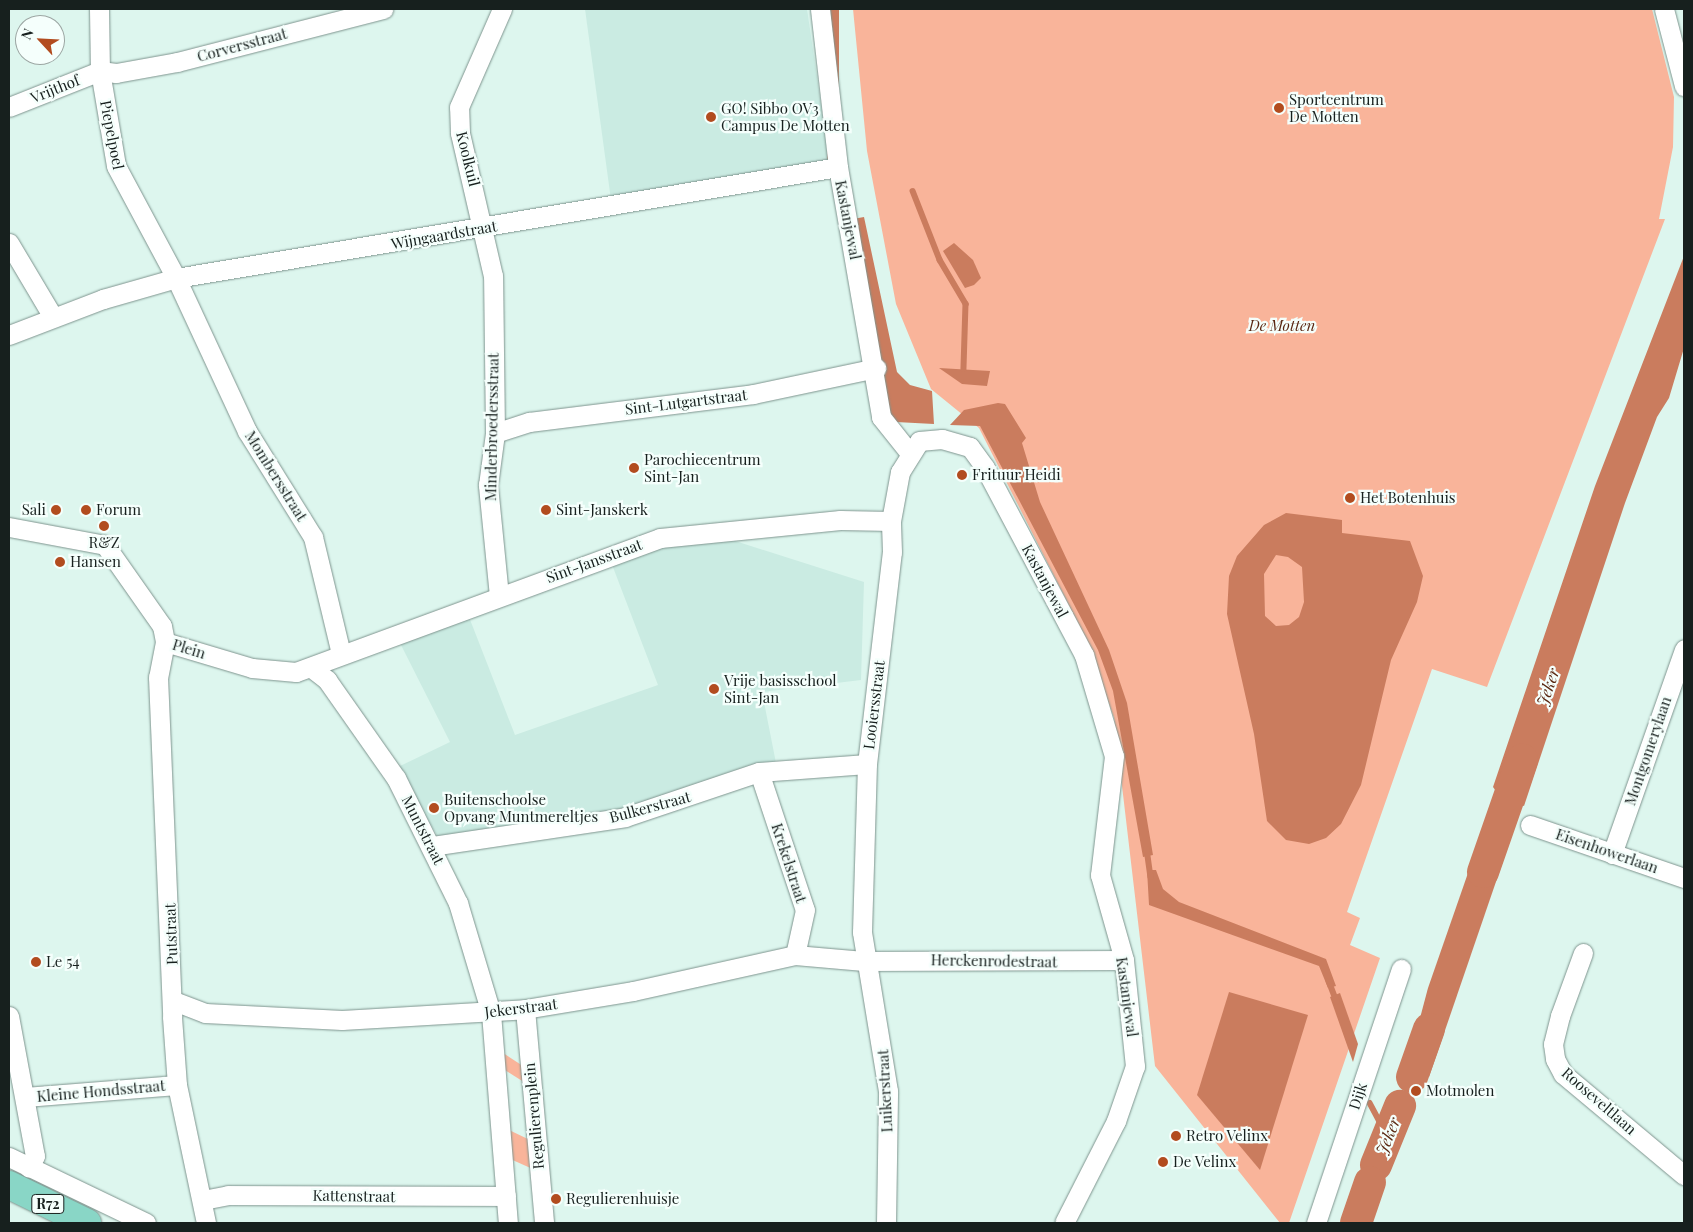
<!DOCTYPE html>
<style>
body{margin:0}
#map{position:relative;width:1693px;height:1232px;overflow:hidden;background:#ddf6ee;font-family:"Playfair Display",serif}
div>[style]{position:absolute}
.built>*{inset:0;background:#caebe2}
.green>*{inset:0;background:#f9b49a}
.water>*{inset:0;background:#ca7c5e;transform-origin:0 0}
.stream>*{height:5.5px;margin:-2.75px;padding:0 2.75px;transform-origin:2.75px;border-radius:2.75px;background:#ca7c5e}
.river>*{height:32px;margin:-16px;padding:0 16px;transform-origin:16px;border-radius:16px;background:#ca7c5e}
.roads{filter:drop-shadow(0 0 1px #7e948e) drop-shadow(0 0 1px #7e948e)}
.street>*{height:19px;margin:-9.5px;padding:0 9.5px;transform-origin:9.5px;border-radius:9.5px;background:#fff}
.primary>*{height:28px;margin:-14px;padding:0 14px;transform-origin:14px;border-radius:14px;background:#89d6c6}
.dots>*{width:14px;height:14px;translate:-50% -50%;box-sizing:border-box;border:2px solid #f5fffc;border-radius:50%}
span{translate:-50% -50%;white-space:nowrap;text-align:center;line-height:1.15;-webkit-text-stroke:4.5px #f5fffc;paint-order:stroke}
.shield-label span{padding:1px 4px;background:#f5fffc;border:1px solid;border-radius:4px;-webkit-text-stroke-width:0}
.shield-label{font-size:14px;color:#17201e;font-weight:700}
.street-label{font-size:15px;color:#17201e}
.poi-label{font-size:15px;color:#17201e}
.left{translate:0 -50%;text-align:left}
.right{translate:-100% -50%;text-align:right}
.park-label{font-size:15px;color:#592611;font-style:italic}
.water-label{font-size:16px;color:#592610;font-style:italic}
.frame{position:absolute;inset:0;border:10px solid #17201e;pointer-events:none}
.north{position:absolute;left:15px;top:15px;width:50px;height:50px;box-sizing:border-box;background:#f5fffc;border:1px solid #9ca6a3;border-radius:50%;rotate:295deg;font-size:14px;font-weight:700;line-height:20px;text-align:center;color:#17201e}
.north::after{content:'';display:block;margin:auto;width:18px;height:22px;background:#b24c1f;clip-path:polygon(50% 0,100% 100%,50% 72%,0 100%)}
</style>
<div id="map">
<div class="built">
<div style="clip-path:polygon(585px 9px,807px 9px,830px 165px,611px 200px)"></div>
<div style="clip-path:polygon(729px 539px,864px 582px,861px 680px,762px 692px,776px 763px,620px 810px,438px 837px,398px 767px,450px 742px,400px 643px,469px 617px,515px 735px,658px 685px,611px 562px,680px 543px)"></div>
</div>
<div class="green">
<div style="clip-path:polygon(853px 9px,1652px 9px,1674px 97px,1673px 147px,1659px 219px,1665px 219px,1487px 687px,1432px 669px,1347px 912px,1360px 918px,1350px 945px,1380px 958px,1289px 1223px,1280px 1223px,1155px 1066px,1114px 718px,1086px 639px,979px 428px,931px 389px,896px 304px,867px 151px)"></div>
<div style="clip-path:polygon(500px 1051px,526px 1068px,527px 1084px,500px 1067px)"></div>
<div style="clip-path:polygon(507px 1129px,532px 1141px,535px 1170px,508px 1158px)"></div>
</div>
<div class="water">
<div style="left:827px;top:9px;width:12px;height:150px"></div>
<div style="clip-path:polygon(864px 217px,897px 372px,910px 385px,932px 391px,934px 424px,896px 422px,890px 418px,853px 219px)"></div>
<div style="clip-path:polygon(954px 243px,973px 260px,981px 278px,974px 285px,965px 288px,943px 251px)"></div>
<div style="clip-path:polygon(1684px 256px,1684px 348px,1669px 398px,1657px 417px,1625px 503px,1524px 806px,1501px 798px,1493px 787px,1595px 486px)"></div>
<div style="clip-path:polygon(939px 368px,990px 371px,987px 386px,962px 384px)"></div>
<div style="clip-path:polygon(998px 403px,1005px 404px,1026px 438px,1022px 443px,1040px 502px,1109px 650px,1127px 703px,1153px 855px,1143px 857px,1113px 691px,1098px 650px,980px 426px,950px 425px,964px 410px)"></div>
<div style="clip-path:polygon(evenodd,1286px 513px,1342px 520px,1342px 533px,1410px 541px,1423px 576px,1417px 602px,1391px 660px,1361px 785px,1341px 824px,1326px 838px,1309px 844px,1286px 840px,1267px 821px,1254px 734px,1227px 614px,1229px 576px,1237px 556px,1264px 525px,1286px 513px,1276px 555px,1288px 557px,1302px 567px,1304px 602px,1299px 617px,1289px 625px,1276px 626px,1265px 616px,1264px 574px,1276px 555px)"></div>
<div style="clip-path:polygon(1484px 827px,1512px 835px,1429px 1077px,1407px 1067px,1428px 988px)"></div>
<div style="clip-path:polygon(1147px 870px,1156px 870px,1163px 889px,1179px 902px,1326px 959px,1336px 986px,1328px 988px,1319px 966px,1149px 905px)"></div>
<div style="clip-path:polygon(1229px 992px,1308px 1015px,1260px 1170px,1197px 1095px)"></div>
<div style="clip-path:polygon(1340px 993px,1358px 1044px,1353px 1062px,1330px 997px)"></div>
</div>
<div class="stream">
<div style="left:913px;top:191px;width:74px;rotate:68.6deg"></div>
<div style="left:940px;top:260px;width:51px;rotate:59.4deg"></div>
<div style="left:966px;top:304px;width:65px;rotate:91.8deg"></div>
<div style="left:1147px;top:849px;width:28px;rotate:82deg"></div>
<div style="left:1329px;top:981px;width:22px;rotate:69deg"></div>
<div style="left:1370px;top:1103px;width:40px;rotate:62deg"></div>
</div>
<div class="river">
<div style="left:1483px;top:872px;width:119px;rotate:-70.8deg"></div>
<div style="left:1412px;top:1077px;width:51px;rotate:-70.5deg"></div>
<div style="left:1376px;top:1165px;width:64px;rotate:-67.9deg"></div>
<div style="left:1356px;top:1223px;width:43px;rotate:-71.1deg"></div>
</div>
<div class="roads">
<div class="street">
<div style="left:99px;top:9px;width:62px;rotate:89.1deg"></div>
<div style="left:100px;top:71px;width:96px;rotate:80.4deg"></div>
<div style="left:116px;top:166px;width:127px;rotate:61.8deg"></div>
<div style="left:176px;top:278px;width:169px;rotate:65.1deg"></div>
<div style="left:247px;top:431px;width:125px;rotate:58.1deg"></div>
<div style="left:313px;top:537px;width:120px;rotate:76.5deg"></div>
<div style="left:820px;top:9px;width:159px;rotate:83.5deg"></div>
<div style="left:838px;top:167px;width:254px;rotate:80.2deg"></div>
<div style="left:881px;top:417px;width:43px;rotate:51.5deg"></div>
<div style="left:1664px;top:9px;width:80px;rotate:75.4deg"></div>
<div style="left:100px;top:71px;width:16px;rotate:7deg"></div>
<div style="left:116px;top:73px;width:62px;rotate:-10.2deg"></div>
<div style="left:177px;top:62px;width:213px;rotate:-14.4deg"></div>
<div style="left:9px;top:107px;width:98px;rotate:-21.6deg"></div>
<div style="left:9px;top:243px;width:86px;rotate:59.3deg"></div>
<div style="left:9px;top:335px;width:101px;rotate:-21deg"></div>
<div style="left:103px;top:299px;width:76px;rotate:-16deg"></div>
<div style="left:176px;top:278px;width:671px;rotate:-9.52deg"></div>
<div style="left:495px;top:433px;width:36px;rotate:-18deg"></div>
<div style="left:529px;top:422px;width:226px;rotate:-7.1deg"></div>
<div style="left:753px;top:394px;width:126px;rotate:-11.9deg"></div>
<div style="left:9px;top:527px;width:98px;rotate:10.6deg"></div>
<div style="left:105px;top:545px;width:99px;rotate:54.9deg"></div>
<div style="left:162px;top:626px;width:16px;rotate:79deg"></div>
<div style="left:165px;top:642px;width:36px;rotate:101deg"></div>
<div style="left:158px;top:677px;width:340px;rotate:87.6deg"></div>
<div style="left:172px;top:1017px;width:68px;rotate:85.8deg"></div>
<div style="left:177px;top:1085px;width:141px;rotate:78.1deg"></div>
<div style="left:499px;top:596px;width:112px;rotate:-95.7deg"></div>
<div style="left:488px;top:485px;width:52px;rotate:-82.3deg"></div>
<div style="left:495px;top:433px;width:157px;rotate:-90.7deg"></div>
<div style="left:493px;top:276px;width:147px;rotate:-103deg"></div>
<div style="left:460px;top:133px;width:26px;rotate:-92deg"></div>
<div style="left:459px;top:107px;width:107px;rotate:-66.3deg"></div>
<div style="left:165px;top:642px;width:91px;rotate:16.6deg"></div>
<div style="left:252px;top:668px;width:44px;rotate:5.2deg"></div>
<div style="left:296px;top:672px;width:388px;rotate:-20.2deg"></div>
<div style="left:660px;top:538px;width:181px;rotate:-5.7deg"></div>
<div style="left:840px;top:520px;width:51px;rotate:1.1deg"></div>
<div style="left:313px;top:669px;width:18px;rotate:38deg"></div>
<div style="left:327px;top:680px;width:120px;rotate:54.9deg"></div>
<div style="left:396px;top:778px;width:140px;rotate:63.6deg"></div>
<div style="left:458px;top:903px;width:115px;rotate:73.3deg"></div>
<div style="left:491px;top:1013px;width:211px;rotate:85.4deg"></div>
<div style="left:759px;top:772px;width:145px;rotate:71.6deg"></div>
<div style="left:805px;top:910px;width:46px;rotate:102.5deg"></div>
<div style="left:1530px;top:825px;width:163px;rotate:19deg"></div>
<div style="left:432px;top:846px;width:195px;rotate:-8.5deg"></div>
<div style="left:625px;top:817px;width:141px;rotate:-18.6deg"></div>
<div style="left:759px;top:772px;width:108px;rotate:-4.2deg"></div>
<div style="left:1612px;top:854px;width:217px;rotate:-70.6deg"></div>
<div style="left:1583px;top:953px;width:67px;rotate:110.1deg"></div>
<div style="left:1560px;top:1016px;width:29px;rotate:104deg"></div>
<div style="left:1553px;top:1044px;width:15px;rotate:82deg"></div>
<div style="left:1555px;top:1059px;width:17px;rotate:62deg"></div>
<div style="left:1563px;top:1074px;width:158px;rotate:39.9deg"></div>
<div style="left:174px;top:1001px;width:33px;rotate:21deg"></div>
<div style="left:205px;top:1013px;width:137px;rotate:2.9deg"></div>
<div style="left:342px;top:1020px;width:183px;rotate:-3.4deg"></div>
<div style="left:525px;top:1009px;width:109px;rotate:-9.5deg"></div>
<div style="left:633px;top:991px;width:166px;rotate:-12.5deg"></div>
<div style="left:795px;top:955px;width:69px;rotate:5deg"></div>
<div style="left:864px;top:961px;width:260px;rotate:-0.2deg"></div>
<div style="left:525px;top:1009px;width:215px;rotate:84.9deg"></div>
<div style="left:9px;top:1016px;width:142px;rotate:79.5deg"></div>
<div style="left:35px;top:1156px;width:13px;rotate:119deg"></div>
<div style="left:25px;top:1097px;width:152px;rotate:-4.5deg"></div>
<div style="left:9px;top:1157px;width:152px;rotate:25.7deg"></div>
<div style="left:203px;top:1200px;width:25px;rotate:-11deg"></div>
<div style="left:228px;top:1195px;width:278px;rotate:0.2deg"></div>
<div style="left:886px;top:1223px;width:132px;rotate:-89.1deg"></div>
<div style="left:888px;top:1091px;width:161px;rotate:-99.3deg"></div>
<div style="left:862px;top:932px;width:168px;rotate:-88.3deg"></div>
<div style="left:867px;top:764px;width:213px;rotate:-83.3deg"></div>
<div style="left:892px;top:552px;width:31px;rotate:-92deg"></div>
<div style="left:891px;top:521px;width:50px;rotate:-79.6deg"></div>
<div style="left:900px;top:472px;width:36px;rotate:-58deg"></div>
<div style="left:919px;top:441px;width:23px;rotate:-5deg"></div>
<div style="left:942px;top:439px;width:29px;rotate:16deg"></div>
<div style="left:970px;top:447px;width:26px;rotate:54deg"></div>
<div style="left:985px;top:468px;width:212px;rotate:62.1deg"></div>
<div style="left:1084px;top:655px;width:105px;rotate:73.5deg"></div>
<div style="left:1114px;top:756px;width:120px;rotate:96.7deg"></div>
<div style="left:1100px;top:875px;width:88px;rotate:74.2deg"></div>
<div style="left:1124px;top:960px;width:107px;rotate:84.1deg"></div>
<div style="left:1135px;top:1066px;width:58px;rotate:109.1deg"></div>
<div style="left:1116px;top:1121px;width:114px;rotate:117deg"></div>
<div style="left:1316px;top:1223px;width:268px;rotate:-71.5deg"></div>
</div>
<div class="primary">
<div style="left:9px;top:1185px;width:87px;rotate:26deg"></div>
</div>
</div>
<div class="dots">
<div style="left:1279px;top:108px;background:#b24c1f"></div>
<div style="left:711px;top:117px;background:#b24c1f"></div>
<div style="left:634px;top:468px;background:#b24c1f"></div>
<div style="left:962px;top:475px;background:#b24c1f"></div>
<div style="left:1350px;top:498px;background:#b24c1f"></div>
<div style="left:56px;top:510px;background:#b24c1f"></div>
<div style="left:86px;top:510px;background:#b24c1f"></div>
<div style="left:546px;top:510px;background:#b24c1f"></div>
<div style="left:104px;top:526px;background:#b24c1f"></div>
<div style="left:60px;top:562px;background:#b24c1f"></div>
<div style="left:714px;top:689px;background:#b24c1f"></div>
<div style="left:434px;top:808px;background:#b24c1f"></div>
<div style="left:36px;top:962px;background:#b24c1f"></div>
<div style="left:1416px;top:1091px;background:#b24c1f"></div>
<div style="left:1176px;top:1136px;background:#b24c1f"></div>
<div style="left:1163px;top:1162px;background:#b24c1f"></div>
<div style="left:556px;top:1199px;background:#b24c1f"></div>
</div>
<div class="shield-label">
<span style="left:48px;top:1204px">R72</span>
</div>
<div class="street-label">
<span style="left:242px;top:45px;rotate:-15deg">Corversstraat</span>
<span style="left:55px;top:89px;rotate:-22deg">Vrijthof</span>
<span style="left:112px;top:135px;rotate:79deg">Piepelpoel</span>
<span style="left:468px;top:159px;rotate:76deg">Koolkuil</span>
<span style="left:848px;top:220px;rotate:79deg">Kastanjewal</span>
<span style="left:444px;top:235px;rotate:-10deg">Wijngaardstraat</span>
<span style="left:686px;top:402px;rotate:-7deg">Sint-Lutgartstraat</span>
<span style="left:492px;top:427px;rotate:-89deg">Minderbroedersstraat</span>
<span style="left:276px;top:476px;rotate:58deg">Mombersstraat</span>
<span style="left:594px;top:561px;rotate:-20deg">Sint-Jansstraat</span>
<span style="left:1045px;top:581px;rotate:62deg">Kastanjewal</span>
<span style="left:189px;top:649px;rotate:17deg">Plein</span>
<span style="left:874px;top:705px;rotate:-83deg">Looiersstraat</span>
<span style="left:1648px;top:751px;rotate:-71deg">Montgomerylaan</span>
<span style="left:650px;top:807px;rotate:-15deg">Bulkerstraat</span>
<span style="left:423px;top:830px;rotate:63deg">Muntstraat</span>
<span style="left:1607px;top:851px;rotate:19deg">Eisenhowerlaan</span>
<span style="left:789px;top:863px;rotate:72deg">Krekelstraat</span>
<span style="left:171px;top:934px;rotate:-92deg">Putstraat</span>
<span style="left:994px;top:961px;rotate:1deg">Herckenrodestraat</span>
<span style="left:1127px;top:997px;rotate:82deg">Kastanjewal</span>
<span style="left:521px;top:1008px;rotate:-7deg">Jekerstraat</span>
<span style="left:101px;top:1091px;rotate:-5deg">Kleine Hondsstraat</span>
<span style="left:885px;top:1091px;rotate:-93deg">Luikerstraat</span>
<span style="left:1358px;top:1096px;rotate:-72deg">Dijk</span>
<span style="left:1599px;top:1101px;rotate:41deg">Rooseveltlaan</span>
<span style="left:534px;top:1116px;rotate:-95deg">Regulierenplein</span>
<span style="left:354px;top:1196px;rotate:1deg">Kattenstraat</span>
</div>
<div class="poi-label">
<span class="left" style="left:1289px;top:108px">Sportcentrum<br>De Motten</span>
<span class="left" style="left:721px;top:117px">GO! Sibbo OV3<br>Campus De Motten</span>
<span class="left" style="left:644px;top:468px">Parochiecentrum<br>Sint-Jan</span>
<span class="left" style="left:972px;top:475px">Frituur Heidi</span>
<span class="left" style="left:1360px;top:498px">Het Botenhuis</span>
<span class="right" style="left:46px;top:510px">Sali</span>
<span class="left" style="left:96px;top:510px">Forum</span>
<span class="left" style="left:556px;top:510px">Sint-Janskerk</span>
<span style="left:104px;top:543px">R&amp;Z</span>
<span class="left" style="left:70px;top:562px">Hansen</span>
<span class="left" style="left:724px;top:689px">Vrije basisschool<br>Sint-Jan</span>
<span class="left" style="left:444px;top:808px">Buitenschoolse<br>Opvang Muntmereltjes</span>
<span class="left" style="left:46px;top:962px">Le 54</span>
<span class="left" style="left:1426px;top:1091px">Motmolen</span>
<span class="left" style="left:1186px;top:1136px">Retro Velinx</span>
<span class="left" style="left:1173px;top:1162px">De Velinx</span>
<span class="left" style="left:566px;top:1199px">Regulierenhuisje</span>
</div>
<div class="park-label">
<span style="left:1282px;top:326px">De Motten</span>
</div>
<div class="water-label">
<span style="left:1548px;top:687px;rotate:-71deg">Jeker</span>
<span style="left:1388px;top:1136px;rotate:-68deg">Jeker</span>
</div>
<div class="frame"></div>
<div class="north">N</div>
</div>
